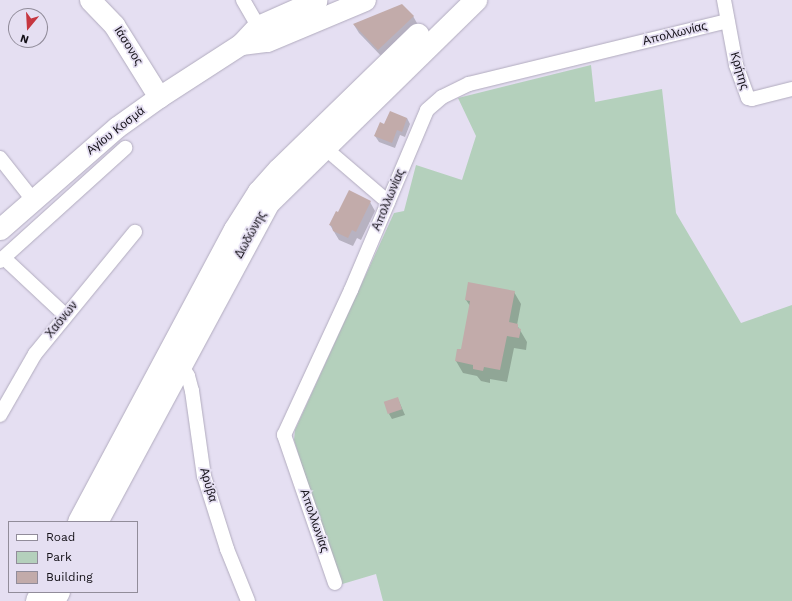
<!DOCTYPE html>
<meta charset="utf-8">
<style>
body{margin:0}
#map{position:relative;width:792px;height:601px;overflow:hidden;background:#e5dff2;font-family:"Work Sans",sans-serif}
div>[style]{position:absolute}
.green>*{inset:0;background:#b4d0bc}
.shadow>*{inset:0;background:#0003}
.building>*{inset:0;background:#c2abaa;transform-origin:0 0}
.roads{filter:drop-shadow(0 0 1px #b1abbe) drop-shadow(0 0 1px #b1abbe)}
.street>*{height:14px;margin:-7px;padding:0 7px;transform-origin:7px;border-radius:7px;background:#fff}
.secondary>*{height:21px;margin:-10.5px;padding:0 10.5px;transform-origin:10.5px;border-radius:10.5px;background:#fff}
.primary>*{height:22px;margin:-11px;padding:0 11px;transform-origin:11px;border-radius:11px;background:#fff}
span{translate:-50% -50%;white-space:nowrap;text-align:center;line-height:1.15;-webkit-text-stroke:3.5px #e5dff2;paint-order:stroke}
.street-label{font-size:12px;color:#131017}
.legend{position:absolute;left:8px;top:521px;width:130px;height:72px;box-sizing:border-box;background:#e5dff2;border:1px solid #918c9a;margin:0;padding:5px 7px;list-style:none;font-size:12px;color:#131017}
.legend li{display:flex;align-items:center;gap:8px;height:20px}
.legend b{width:20px;border:1px solid #918c9a}
.north{position:absolute;left:8px;top:8px;width:40px;height:40px;box-sizing:border-box;background:#e5dff2;border:1px solid #918c9a;border-radius:50%;rotate:198deg;font-size:11px;font-weight:700;line-height:16px;text-align:center;color:#131017}
.north::after{content:'';display:block;margin:auto;width:14px;height:18px;background:#c63640;clip-path:polygon(50% 0,100% 100%,50% 72%,0 100%)}
</style>
<div id="map">
<div class="green">
<div style="clip-path:polygon(591px 65px,595px 102px,662px 89px,676px 213px,741px 323px,792px 305px,792px 601px,383px 601px,376px 574px,339px 585px,294px 440px,295px 430px,394px 213px,404px 211px,416px 165px,462px 180px,476px 136px,458px 98px)"></div>
</div>
<div class="shadow">
<div style="clip-path:polygon(413px 16px,418px 25px,384px 59px,359px 33px,354px 25px)"></div>
<div style="clip-path:polygon(407px 118px,410px 124px,405px 137px,400px 135px,395px 148px,379px 142px,375px 136px,385px 125px)"></div>
<div style="clip-path:polygon(370px 202px,375px 211px,361px 240px,357px 238px,353px 246px,339px 240px,330px 225px,339px 213px)"></div>
<div style="clip-path:polygon(514px 292px,521px 304px,517px 325px,527px 342px,526px 350px,514px 348px,507px 382px,490px 379px,490px 383px,481px 381px,477px 376px,463px 373px,456px 361px,462px 351px,470px 306px,466px 300px)"></div>
<div style="clip-path:polygon(398px 399px,405px 415px,392px 419px,389px 414px)"></div>
</div>
<div class="building">
<div style="clip-path:polygon(402px 4px,414px 16px,378px 50px,353px 24px)"></div>
<div style="clip-path:polygon(390px 111px,407px 118px,402px 132px,397px 130px,392px 143px,374px 136px,380px 122px,384px 124px)"></div>
<div style="clip-path:polygon(349px 190px,371px 201px,356px 232px,352px 230px,348px 238px,333px 231px,332px 226px,329px 225px,336px 211px,338px 212px)"></div>
<div style="clip-path:polygon(468px 282px,515px 291px,509px 322px,518px 324px,518px 328px,521px 329px,519px 338px,507px 336px,500px 370px,484px 367px,483px 371px,473px 369px,473px 365px,455px 361px,457px 349px,461px 349px,470px 301px,465px 300px)"></div>
<div style="left:398px;top:397px;width:13px;height:15px;rotate:72deg"></div>
</div>
<div class="roads">
<div class="street">
<div style="left:243px;top:0;width:39px;rotate:60deg"></div>
<div style="left:724px;top:0;width:66px;rotate:79.5deg"></div>
<div style="left:736px;top:65px;width:35px;rotate:70deg"></div>
<div style="left:748px;top:98px;width:4px;rotate:14deg"></div>
<div style="left:752px;top:99px;width:41px;rotate:-14deg"></div>
<div style="left:325px;top:148px;width:83px;rotate:40.6deg"></div>
<div style="left:0;top:158px;width:53px;rotate:51.8deg"></div>
<div style="left:4px;top:258px;width:83px;rotate:43.1deg"></div>
<div style="left:0;top:261px;width:169px;rotate:-42.1deg"></div>
<div style="left:182px;top:366px;width:12px;rotate:59deg"></div>
<div style="left:188px;top:376px;width:16px;rotate:75deg"></div>
<div style="left:192px;top:391px;width:86px;rotate:82deg"></div>
<div style="left:204px;top:476px;width:77px;rotate:72.5deg"></div>
<div style="left:227px;top:549px;width:56px;rotate:68deg"></div>
<div style="left:0;top:415px;width:70px;rotate:-60.2deg"></div>
<div style="left:35px;top:354px;width:158px;rotate:-50.7deg"></div>
<div style="left:335px;top:583px;width:157px;rotate:-109deg"></div>
<div style="left:284px;top:435px;width:160px;rotate:-65.2deg"></div>
<div style="left:351px;top:290px;width:195px;rotate:-67.1deg"></div>
<div style="left:427px;top:110px;width:20px;rotate:-41deg"></div>
<div style="left:442px;top:97px;width:30px;rotate:-26deg"></div>
<div style="left:469px;top:84px;width:266px;rotate:-13.7deg"></div>
</div>
<div class="secondary">
<div style="left:90px;top:0;width:35px;rotate:46deg"></div>
<div style="left:114px;top:25px;width:85px;rotate:58deg"></div>
<div style="left:241px;top:44px;width:26px;rotate:-7deg"></div>
<div style="left:267px;top:41px;width:106px;rotate:-22.7deg"></div>
<div style="left:0;top:229px;width:155px;rotate:-41.1deg"></div>
<div style="left:117px;top:127px;width:52px;rotate:-35.5deg"></div>
<div style="left:159px;top:97px;width:98px;rotate:-32.9deg"></div>
<div style="left:241px;top:44px;width:25px;rotate:-47deg"></div>
<div style="left:258px;top:26px;width:64px;rotate:-23.8deg"></div>
</div>
<div class="primary">
<div style="left:79px;top:522px;width:331px;rotate:-61.9deg"></div>
<div style="left:235px;top:230px;width:45px;rotate:-57.7deg"></div>
<div style="left:259px;top:192px;width:30px;rotate:-48deg"></div>
<div style="left:279px;top:170px;width:194px;rotate:-44.2deg"></div>
<div style="left:97px;top:522px;width:362px;rotate:-61.7deg"></div>
<div style="left:269px;top:203px;width:290px;rotate:-44.4deg"></div>
<div style="left:37px;top:601px;width:10px;rotate:-66deg"></div>
<div style="left:54px;top:601px;width:10px;rotate:-61deg"></div>
</div>
</div>
<div class="street-label">
<span style="left:675px;top:34px;rotate:-14deg">Απολλωνίας</span>
<span style="left:128px;top:46px;rotate:58deg">Ιάσονος</span>
<span style="left:739px;top:71px;rotate:73deg">Κρήτης</span>
<span style="left:116px;top:131px;rotate:-38deg">Αγίου Κοσμά</span>
<span style="left:389px;top:200px;rotate:-67deg">Απολλωνίας</span>
<span style="left:251px;top:235px;rotate:-61deg">Δωδώνης</span>
<span style="left:62px;top:320px;rotate:-51deg">Χαόνων</span>
<span style="left:208px;top:485px;rotate:74deg">Αρύβα</span>
<span style="left:314px;top:521px;rotate:71deg">Απολλωνίας</span>
</div>
<ul class="legend">
<li><b style="height:5px;background:#fff"></b>Road</li>
<li><b style="height:11px;background:#b4d0bc"></b>Park</li>
<li><b style="height:11px;background:#c2abaa"></b>Building</li>
</ul>
<div class="north">N</div>
</div>
